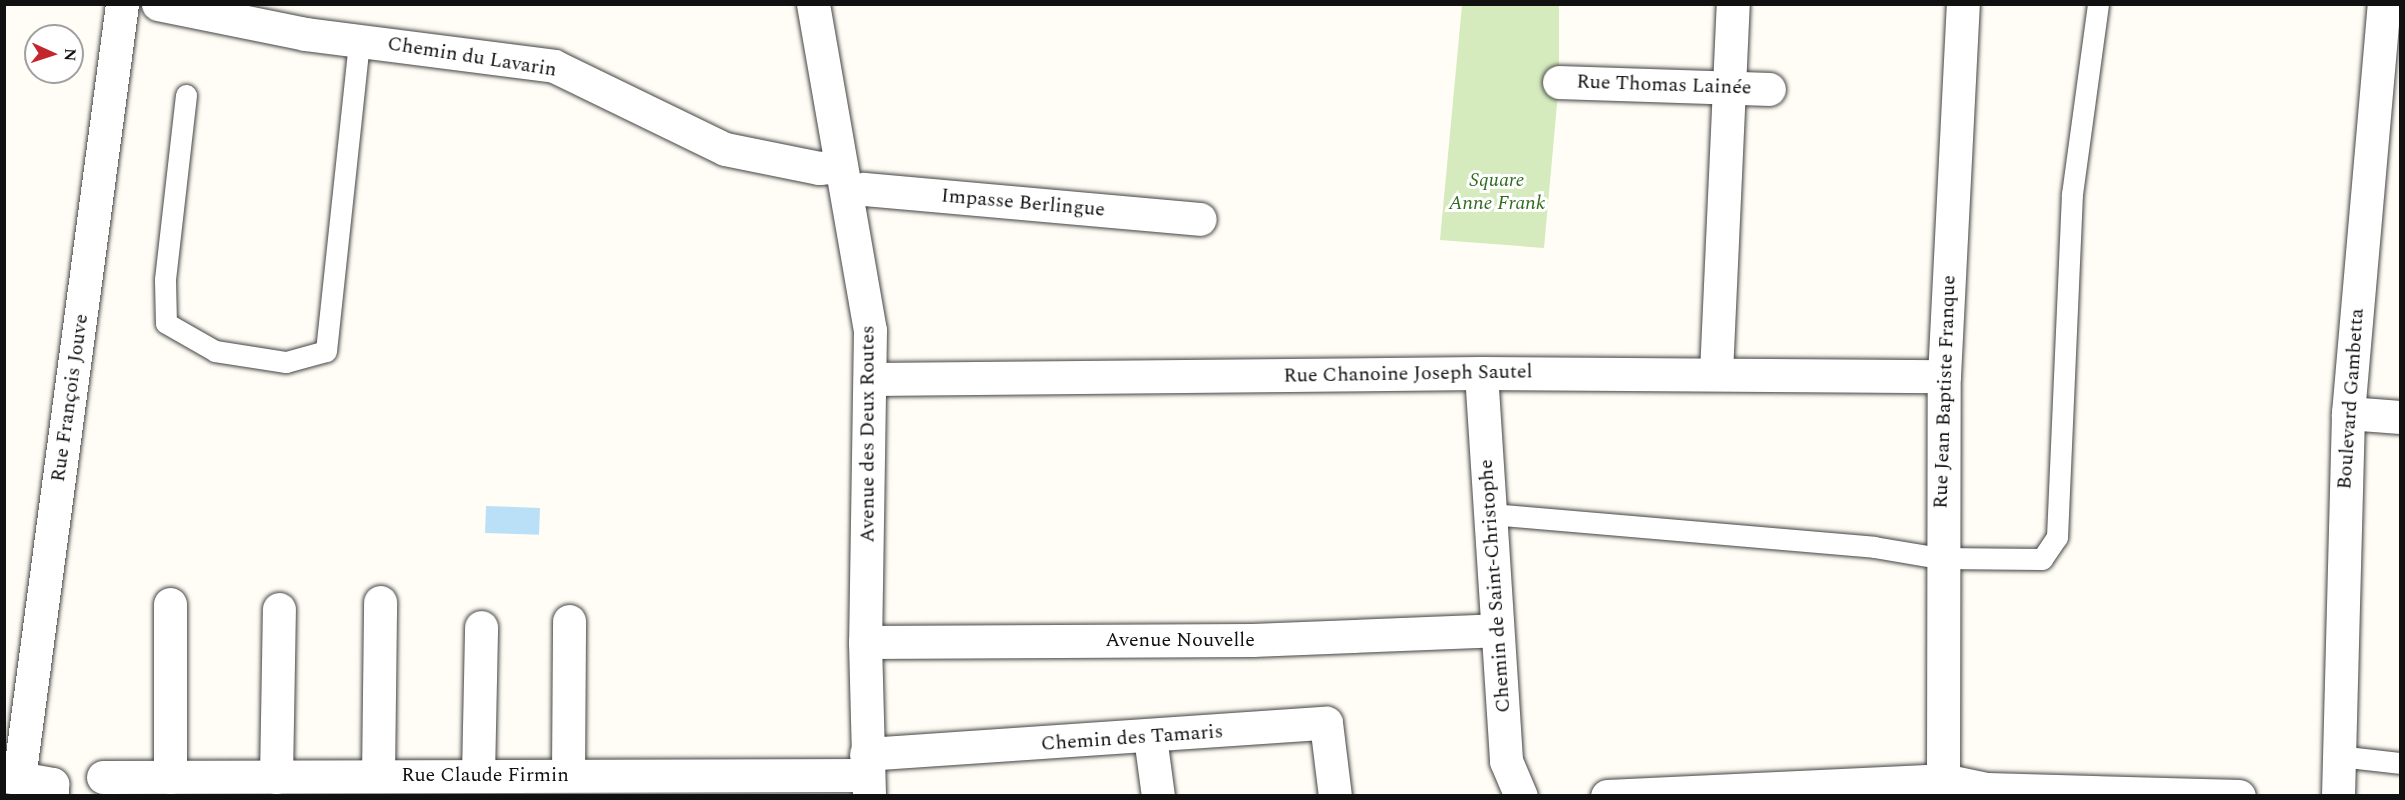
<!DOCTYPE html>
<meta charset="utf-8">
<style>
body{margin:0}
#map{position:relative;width:2405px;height:800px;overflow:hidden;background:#fffdf5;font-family:Spectral,serif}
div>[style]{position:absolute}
.green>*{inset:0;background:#d5ebbd}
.water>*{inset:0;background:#b9e0f7;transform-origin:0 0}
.roads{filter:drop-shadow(0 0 2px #444) drop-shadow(0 0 2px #444)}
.lane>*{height:21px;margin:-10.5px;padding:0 10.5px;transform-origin:10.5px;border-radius:10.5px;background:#fff}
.street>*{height:33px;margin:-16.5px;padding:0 16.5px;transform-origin:16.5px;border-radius:16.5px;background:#fff}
span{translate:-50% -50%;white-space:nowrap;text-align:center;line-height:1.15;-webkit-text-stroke:6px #fff;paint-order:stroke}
.street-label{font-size:20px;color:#111}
.park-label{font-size:20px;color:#2f6b1f;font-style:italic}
.frame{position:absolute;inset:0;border:6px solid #111;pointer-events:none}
.north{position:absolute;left:24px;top:24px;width:60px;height:60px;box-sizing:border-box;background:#fff;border:2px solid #a0a0a0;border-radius:50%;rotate:93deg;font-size:16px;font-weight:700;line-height:24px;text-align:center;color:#111}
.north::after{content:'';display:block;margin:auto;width:21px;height:27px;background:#c4262e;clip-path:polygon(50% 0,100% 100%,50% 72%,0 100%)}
</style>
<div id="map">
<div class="green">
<div style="clip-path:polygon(1462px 5px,1559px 5px,1559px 82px,1544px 248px,1440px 240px)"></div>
</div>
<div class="water">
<div style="left:486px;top:506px;width:54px;height:27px;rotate:2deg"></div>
</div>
<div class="roads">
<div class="lane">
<div style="left:186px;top:95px;width:186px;rotate:96.5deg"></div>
<div style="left:165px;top:280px;width:43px;rotate:88.7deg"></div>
<div style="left:166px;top:323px;width:56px;rotate:29.7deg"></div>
<div style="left:215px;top:351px;width:72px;rotate:8.8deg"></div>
<div style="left:286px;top:362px;width:41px;rotate:-15.4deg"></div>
<div style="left:326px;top:351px;width:312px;rotate:-83.9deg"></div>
<div style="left:1491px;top:514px;width:384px;rotate:4.9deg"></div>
<div style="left:1874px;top:547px;width:67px;rotate:9.5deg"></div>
<div style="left:1940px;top:558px;width:102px;rotate:0.6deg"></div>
<div style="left:2042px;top:559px;width:27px;rotate:-56deg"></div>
<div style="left:2057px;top:537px;width:343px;rotate:-87.5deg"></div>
<div style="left:2072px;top:194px;width:192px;rotate:-82.2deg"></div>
<div style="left:2339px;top:756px;width:61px;rotate:6.5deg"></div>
</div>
<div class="street">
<div style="left:158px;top:4px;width:150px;rotate:11.5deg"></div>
<div style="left:305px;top:34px;width:251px;rotate:7.3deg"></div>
<div style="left:554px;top:66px;width:190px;rotate:25.9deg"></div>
<div style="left:725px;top:149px;width:96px;rotate:11.4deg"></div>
<div style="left:819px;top:168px;width:22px;rotate:-5deg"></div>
<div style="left:813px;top:4px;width:331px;rotate:80.1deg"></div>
<div style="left:870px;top:330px;width:312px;rotate:90.9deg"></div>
<div style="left:865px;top:642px;width:154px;rotate:88.5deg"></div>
<div style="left:1559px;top:82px;width:210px;rotate:1.9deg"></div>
<div style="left:847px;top:192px;width:17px;rotate:-10deg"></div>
<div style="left:864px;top:189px;width:337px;rotate:5.1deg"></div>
<div style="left:1481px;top:373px;width:389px;rotate:86.3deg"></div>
<div style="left:1506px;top:761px;width:38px;rotate:67deg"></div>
<div style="left:1716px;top:373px;width:369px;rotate:-87.4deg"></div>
<div style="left:872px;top:379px;width:609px;rotate:-0.56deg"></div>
<div style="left:1481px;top:373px;width:463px;rotate:0.4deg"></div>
<div style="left:2348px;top:413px;width:52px;rotate:4.4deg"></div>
<div style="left:865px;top:642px;width:387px;rotate:-0.3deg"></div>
<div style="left:1252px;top:640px;width:244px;rotate:-2.3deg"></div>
<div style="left:1150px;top:737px;width:60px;rotate:82.3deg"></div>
<div style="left:866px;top:754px;width:461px;rotate:-3.9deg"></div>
<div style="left:1326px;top:723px;width:74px;rotate:83deg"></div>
<div style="left:568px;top:774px;width:153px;rotate:-89.6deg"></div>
<div style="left:478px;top:775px;width:148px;rotate:-88.8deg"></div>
<div style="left:4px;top:776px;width:15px;rotate:8deg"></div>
<div style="left:19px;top:778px;width:781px;rotate:-82.42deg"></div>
<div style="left:378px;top:776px;width:174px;rotate:-89.3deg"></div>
<div style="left:103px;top:777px;width:764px;rotate:-0.15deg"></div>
<div style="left:170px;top:777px;width:173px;rotate:-90deg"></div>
<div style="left:276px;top:777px;width:168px;rotate:-89deg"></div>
<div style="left:19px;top:778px;width:34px;rotate:10deg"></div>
<div style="left:52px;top:784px;width:12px;rotate:90deg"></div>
<div style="left:1943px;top:780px;width:404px;rotate:-89.9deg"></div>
<div style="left:1944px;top:376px;width:372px;rotate:-87.1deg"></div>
<div style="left:1607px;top:796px;width:336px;rotate:-2.7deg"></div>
<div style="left:1943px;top:780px;width:45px;rotate:11.6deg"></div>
<div style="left:1987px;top:789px;width:252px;rotate:1.6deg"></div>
<div style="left:2338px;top:796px;width:383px;rotate:-88.5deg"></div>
<div style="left:2348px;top:413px;width:411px;rotate:-85deg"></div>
</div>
</div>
<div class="street-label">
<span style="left:472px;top:57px;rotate:9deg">Chemin du Lavarin</span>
<span style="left:1664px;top:85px;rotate:2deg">Rue Thomas Lainée</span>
<span style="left:1023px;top:203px;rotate:5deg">Impasse Berlingue</span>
<span style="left:1408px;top:374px;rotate:-1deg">Rue Chanoine Joseph Sautel</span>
<span style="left:1945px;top:392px;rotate:-88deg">Rue Jean Baptiste Franque</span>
<span style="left:70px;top:398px;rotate:-82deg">Rue François Jouve</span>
<span style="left:2351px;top:399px;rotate:-86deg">Boulevard Gambetta</span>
<span style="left:868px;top:434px;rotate:-90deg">Avenue des Deux Routes</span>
<span style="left:1495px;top:586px;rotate:-94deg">Chemin de Saint-Christophe</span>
<span style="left:1180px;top:640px">Avenue Nouvelle</span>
<span style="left:1132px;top:738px;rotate:-4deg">Chemin des Tamaris</span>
<span style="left:485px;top:775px">Rue Claude Firmin</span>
</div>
<div class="park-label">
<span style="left:1497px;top:192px">Square<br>Anne Frank</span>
</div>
<div class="frame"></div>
<div class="north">N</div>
</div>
